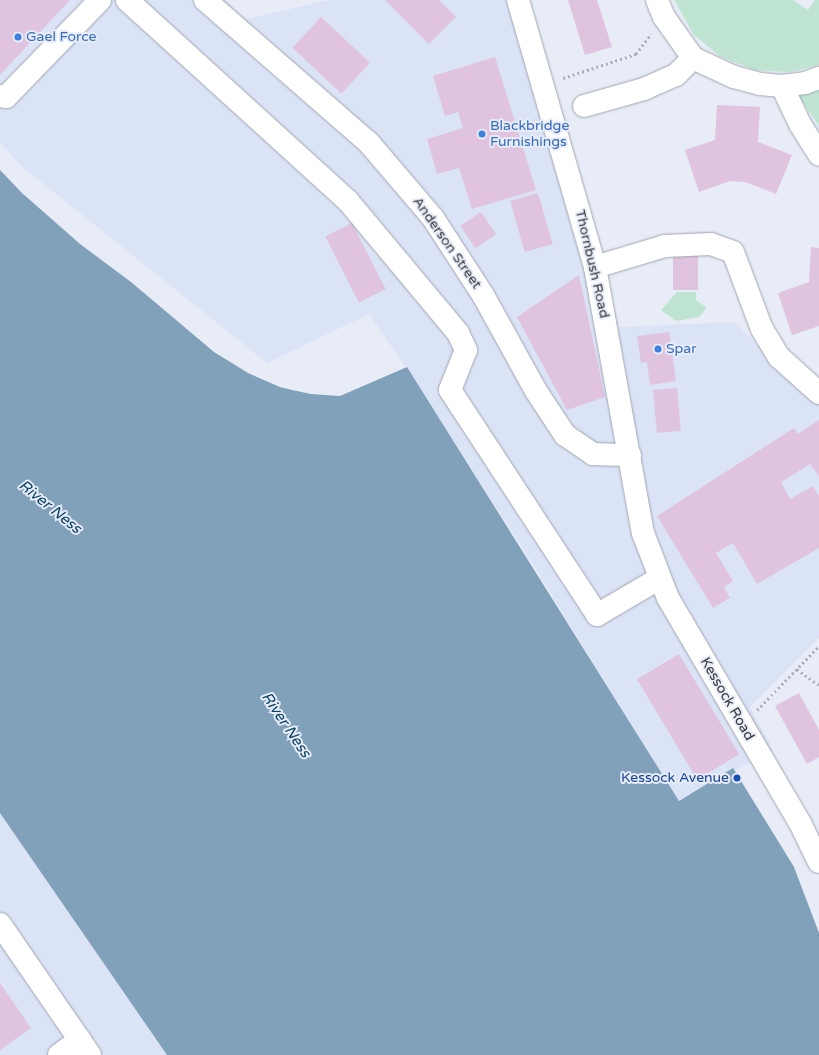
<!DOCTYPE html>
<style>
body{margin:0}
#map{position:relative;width:819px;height:1055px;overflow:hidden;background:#e7ecf7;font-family:"Varela Round",sans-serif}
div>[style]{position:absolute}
.built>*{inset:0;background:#dbe3f6}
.green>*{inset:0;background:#bfe5d2}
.water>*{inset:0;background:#81a0b9}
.building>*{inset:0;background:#e0c3df;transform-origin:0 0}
.path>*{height:2.5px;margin-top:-1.25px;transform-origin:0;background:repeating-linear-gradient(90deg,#aaaeb7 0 2px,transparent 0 5px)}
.roads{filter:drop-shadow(0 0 1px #a1a6b1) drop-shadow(0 0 1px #a1a6b1)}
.minor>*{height:22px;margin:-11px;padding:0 11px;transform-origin:11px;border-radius:11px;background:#fff}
.dots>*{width:11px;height:11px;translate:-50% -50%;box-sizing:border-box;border:2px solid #e7ecf7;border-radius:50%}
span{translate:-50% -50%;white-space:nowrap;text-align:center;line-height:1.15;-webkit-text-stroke:4px #e7ecf7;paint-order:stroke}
.shop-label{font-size:14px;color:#366cbe}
.left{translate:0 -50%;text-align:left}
.street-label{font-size:14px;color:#36383c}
.transit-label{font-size:14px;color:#164399}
.right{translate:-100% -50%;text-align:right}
.water-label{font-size:15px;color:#0b4365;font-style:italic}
</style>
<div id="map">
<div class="built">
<div style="clip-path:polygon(0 0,226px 0,246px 19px,329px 0,526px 0,619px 327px,734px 322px,819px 404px,819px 638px,750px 707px,773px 750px,678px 801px,530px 560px,416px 382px,369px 314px,267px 363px,20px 165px,0 142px)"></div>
<div style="clip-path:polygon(0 813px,167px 1055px,0 1055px)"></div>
</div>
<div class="green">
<div style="clip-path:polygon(674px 0,793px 0,808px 10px,815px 0,819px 0,819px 65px,790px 72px,755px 70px,721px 57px,694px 35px)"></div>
<div style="clip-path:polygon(819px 86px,819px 126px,798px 95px)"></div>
<div style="clip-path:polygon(677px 292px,696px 292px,696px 300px,707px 308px,699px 317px,676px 321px,661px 310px)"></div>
</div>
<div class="water">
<div style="clip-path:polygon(0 170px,22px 193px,80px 244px,131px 282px,214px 352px,248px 373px,280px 387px,292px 390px,311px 394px,340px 396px,407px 367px,679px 801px,733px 768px,794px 867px,819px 933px,819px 1055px,167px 1055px,0 813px)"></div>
</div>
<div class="building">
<div style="clip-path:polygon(0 0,70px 0,0 75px)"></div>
<div style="clip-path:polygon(385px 0,439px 0,456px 17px,429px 44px)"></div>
<div style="clip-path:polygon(568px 0,597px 0,612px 47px,585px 55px)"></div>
<div style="left:321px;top:17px;width:67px;height:42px;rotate:43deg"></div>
<div style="clip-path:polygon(495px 57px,536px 190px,472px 209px,459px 168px,437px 174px,427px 139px,463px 128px,458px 112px,445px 116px,433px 76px)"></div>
<div style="clip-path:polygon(717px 105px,760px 107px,758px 142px,792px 155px,776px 194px,745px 182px,730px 181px,699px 192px,685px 150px,715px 140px)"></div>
<div style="left:538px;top:193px;width:53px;height:29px;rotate:74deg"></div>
<div style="left:481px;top:212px;width:27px;height:25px;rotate:56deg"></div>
<div style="left:352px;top:223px;width:74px;height:30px;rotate:63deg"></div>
<div style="clip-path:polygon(811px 247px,819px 248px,819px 326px,792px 335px,778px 293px,809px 282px)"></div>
<div style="left:673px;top:253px;width:25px;height:37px"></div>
<div style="clip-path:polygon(579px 275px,605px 397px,567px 410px,517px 317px)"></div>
<div style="clip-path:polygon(669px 332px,676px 381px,650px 385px,647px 362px,641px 363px,637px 336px)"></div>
<div style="left:677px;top:388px;width:43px;height:24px;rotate:85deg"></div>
<div style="clip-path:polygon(819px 420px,819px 476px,810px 464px,781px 482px,790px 499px,813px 486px,819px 496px,819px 548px,757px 584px,733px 543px,716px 553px,733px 581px,724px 587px,730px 598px,713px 608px,657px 516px,794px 428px,798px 434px)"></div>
<div style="left:679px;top:654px;width:117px;height:49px;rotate:59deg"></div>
<div style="clip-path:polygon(799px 693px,819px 730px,819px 757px,807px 764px,775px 706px)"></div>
<div style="clip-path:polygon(0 983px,31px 1028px,0 1050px)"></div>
</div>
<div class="path">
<div style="left:563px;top:78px;width:77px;rotate:-18.2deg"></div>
<div style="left:636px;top:54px;width:25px;rotate:-53deg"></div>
<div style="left:797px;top:669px;width:27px;rotate:36deg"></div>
<div style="left:757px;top:710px;width:89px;rotate:-45.9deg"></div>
</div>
<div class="roads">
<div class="minor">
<div style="left:127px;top:0;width:299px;rotate:42.3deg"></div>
<div style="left:348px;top:201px;width:172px;rotate:50.2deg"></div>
<div style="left:458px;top:333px;width:19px;rotate:65deg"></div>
<div style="left:466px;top:350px;width:43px;rotate:111.8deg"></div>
<div style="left:450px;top:390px;width:269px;rotate:56.8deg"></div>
<div style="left:597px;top:615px;width:73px;rotate:-30.4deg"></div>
<div style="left:205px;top:0;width:218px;rotate:41.1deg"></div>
<div style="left:369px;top:143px;width:99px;rotate:49.5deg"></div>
<div style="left:433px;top:218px;width:92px;rotate:57deg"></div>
<div style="left:483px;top:295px;width:110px;rotate:61.1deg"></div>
<div style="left:536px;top:391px;width:53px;rotate:56.6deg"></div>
<div style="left:565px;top:435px;width:34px;rotate:34deg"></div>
<div style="left:593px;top:454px;width:37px;rotate:2deg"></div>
<div style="left:518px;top:0;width:278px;rotate:73.9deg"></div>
<div style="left:595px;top:267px;width:270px;rotate:79.8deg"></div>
<div style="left:643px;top:533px;width:70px;rotate:69deg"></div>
<div style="left:668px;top:598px;width:263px;rotate:59.6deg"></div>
<div style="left:801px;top:825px;width:41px;rotate:64.1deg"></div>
<div style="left:657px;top:0;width:18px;rotate:68deg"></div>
<div style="left:664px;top:17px;width:50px;rotate:54.7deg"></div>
<div style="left:693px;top:58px;width:45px;rotate:24.9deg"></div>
<div style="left:734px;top:77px;width:27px;rotate:15deg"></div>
<div style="left:760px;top:84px;width:22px;rotate:5deg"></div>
<div style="left:782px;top:86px;width:23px;rotate:-7deg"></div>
<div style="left:805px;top:83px;width:15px;rotate:-20deg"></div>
<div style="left:782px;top:86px;width:42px;rotate:64.7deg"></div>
<div style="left:800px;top:124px;width:36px;rotate:58deg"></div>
<div style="left:0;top:96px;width:6px;rotate:9deg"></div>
<div style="left:6px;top:97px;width:135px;rotate:-45.9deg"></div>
<div style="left:584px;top:106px;width:62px;rotate:-15.8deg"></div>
<div style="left:644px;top:89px;width:35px;rotate:-24deg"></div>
<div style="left:676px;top:75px;width:24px;rotate:-45deg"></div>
<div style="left:595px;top:267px;width:73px;rotate:-16.7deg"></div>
<div style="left:665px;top:246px;width:46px;rotate:-2.5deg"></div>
<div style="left:711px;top:244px;width:23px;rotate:20deg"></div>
<div style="left:733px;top:252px;width:82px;rotate:69.4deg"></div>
<div style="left:762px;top:329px;width:33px;rotate:59deg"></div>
<div style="left:779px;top:357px;width:54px;rotate:42deg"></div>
<div style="left:0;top:924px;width:159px;rotate:55.5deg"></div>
<div style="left:59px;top:1055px;width:26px;rotate:-36deg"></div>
</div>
</div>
<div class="dots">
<div style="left:18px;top:37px;background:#3f7fe0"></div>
<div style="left:482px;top:134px;background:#3f7fe0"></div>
<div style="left:658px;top:349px;background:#3f7fe0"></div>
<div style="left:737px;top:778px;background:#1a4fb4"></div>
</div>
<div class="shop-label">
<span class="left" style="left:26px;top:37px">Gael Force</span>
<span class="left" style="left:490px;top:134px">Blackbridge<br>Furnishings</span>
<span class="left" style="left:666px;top:349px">Spar</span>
</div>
<div class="street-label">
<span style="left:447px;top:243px;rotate:55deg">Anderson Street</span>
<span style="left:592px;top:264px;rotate:77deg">Thornbush Road</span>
<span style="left:727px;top:699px;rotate:60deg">Kessock Road</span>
</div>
<div class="transit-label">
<span class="right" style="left:729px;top:778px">Kessock Avenue</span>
</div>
<div class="water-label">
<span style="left:50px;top:507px;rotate:39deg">River Ness</span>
<span style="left:286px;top:725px;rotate:56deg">River Ness</span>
</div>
</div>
